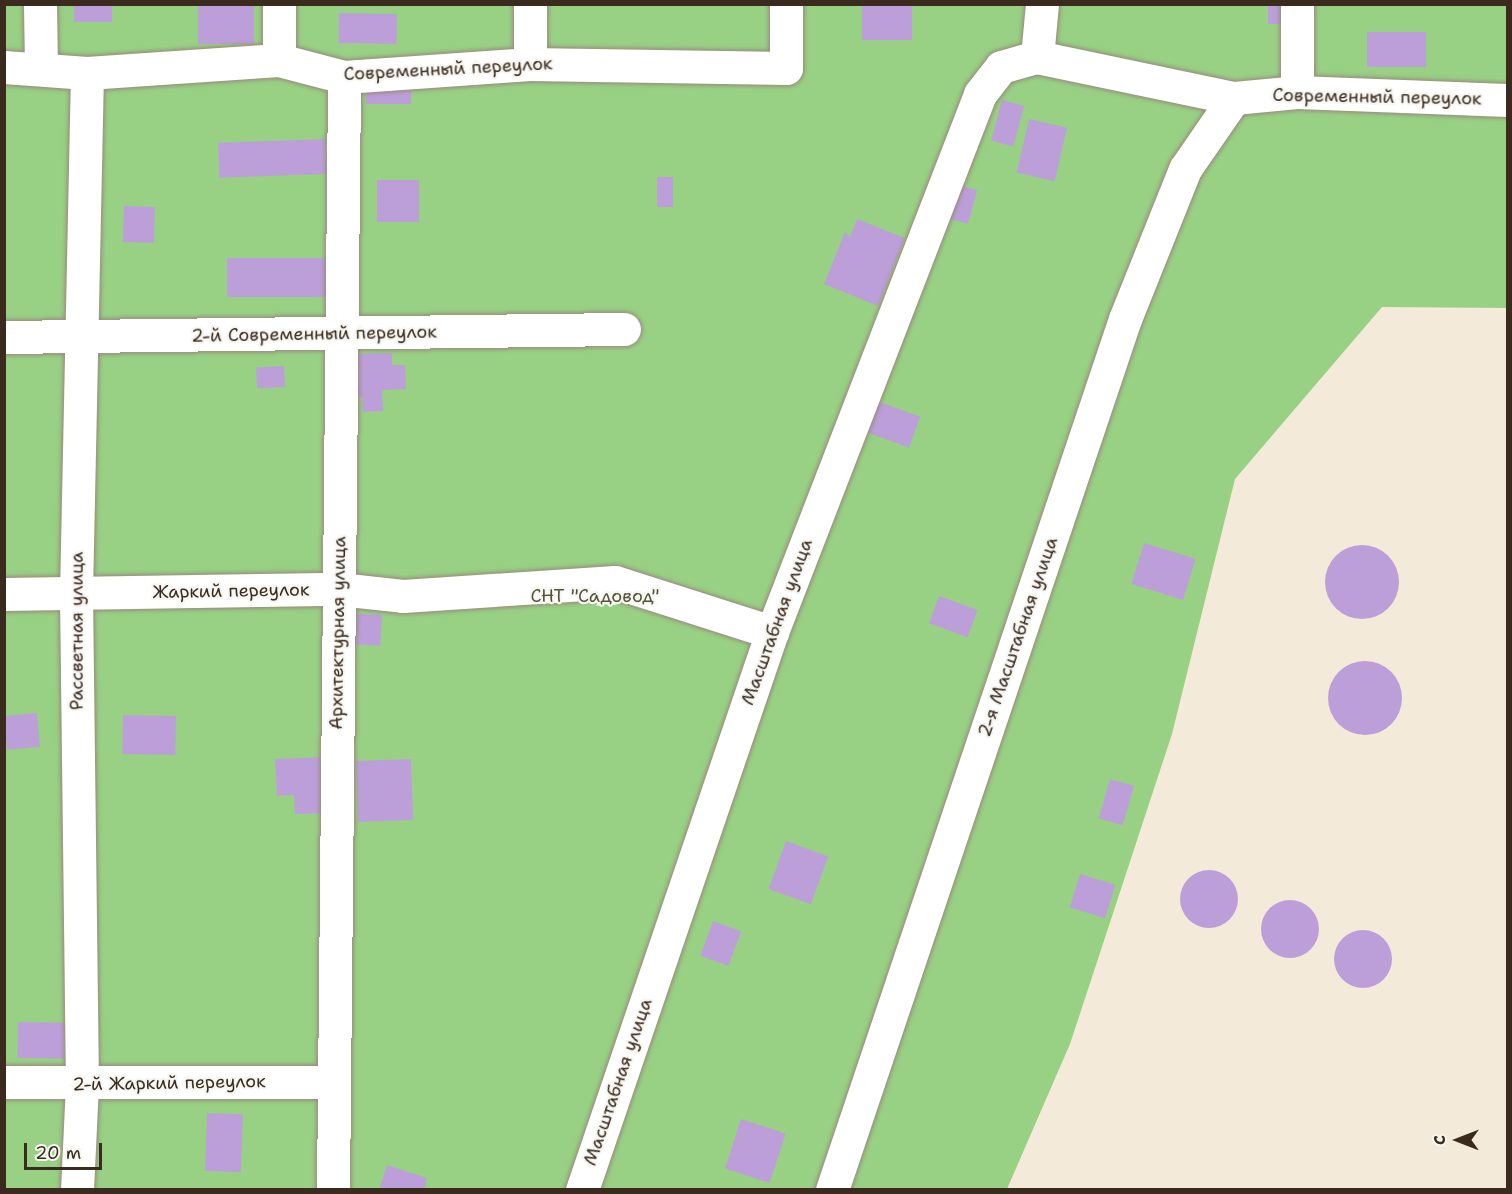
<!DOCTYPE html>
<meta charset="utf-8">
<style>
body{margin:0}
#map{position:relative;width:1512px;height:1194px;overflow:hidden;background:#f4eada;font-family:"Shantell Sans",sans-serif}
div>[style]{position:absolute}
.green>*{inset:0;background:#98d184}
.building>*{inset:0;background:#bc9fd9;transform-origin:0 0}
.round{border-radius:50%}
.roads{filter:drop-shadow(0 0 2px #988a7c) drop-shadow(0 0 2px #988a7c)}
.minor>*{height:33px;margin:-16.5px;padding:0 16.5px;transform-origin:16.5px;border-radius:16.5px;background:#fff}
span{translate:-50% -50%;white-space:nowrap;text-align:center;line-height:1.15;-webkit-text-stroke:4.5px #f6f6f2;paint-order:stroke}
.street-label{font-size:18px;color:#3b2a1e}
.park-label{font-size:18px;color:#525438}
.frame{position:absolute;inset:0;border:6px solid #3b2a1e;pointer-events:none}
.north{position:absolute;left:1428px;top:1110px;width:60px;height:60px;-webkit-text-stroke:4px #f6f6f2;paint-order:stroke;rotate:270deg;font-size:16px;font-weight:700;line-height:24px;text-align:center;color:#3b2a1e}
.north::after{content:'';display:block;margin:auto;width:21px;height:27px;background:#3b2a1e;clip-path:polygon(50% 0,100% 100%,50% 72%,0 100%)}
.scale{position:absolute;left:24px;top:1143px;width:78px;height:27px;box-sizing:border-box;border:3px solid #3b2a1e;border-top:0;padding-left:8px;font-size:18px;line-height:21px;white-space:nowrap;color:#3b2a1e;-webkit-text-stroke:4px #f6f6f2;paint-order:stroke}
</style>
<div id="map">
<div class="green">
<div style="clip-path:polygon(5px 5px,1507px 5px,1507px 308px,1382px 307px,1235px 479px,1172px 734px,1070px 1044px,1007px 1189px,5px 1190px)"></div>
</div>
<div class="building">
<div style="left:74px;top:4px;width:38px;height:18px"></div>
<div style="left:862px;top:4px;width:50px;height:36px"></div>
<div style="left:1268px;top:4px;width:37px;height:20px"></div>
<div style="left:198px;top:6px;width:56px;height:38px"></div>
<div style="left:339px;top:13px;width:58px;height:30px;rotate:1deg"></div>
<div style="left:1426px;top:32px;width:35px;height:59px;rotate:90deg"></div>
<div style="left:411px;top:76px;width:28px;height:45px;rotate:90deg"></div>
<div style="left:1002px;top:100px;width:23px;height:42px;rotate:15deg"></div>
<div style="left:1029px;top:119px;width:39px;height:55px;rotate:13deg"></div>
<div style="left:325px;top:139px;width:35px;height:107px;rotate:88deg"></div>
<div style="left:657px;top:177px;width:16px;height:30px"></div>
<div style="left:377px;top:180px;width:42px;height:42px"></div>
<div style="left:955px;top:184px;width:23px;height:35px;rotate:15deg"></div>
<div style="left:124px;top:206px;width:31px;height:36px;rotate:2deg"></div>
<div style="clip-path:polygon(857px 219px,905px 238px,878px 306px,824px 284px,845px 232px,850px 237px)"></div>
<div style="left:227px;top:258px;width:105px;height:39px"></div>
<div style="clip-path:polygon(392px 353px,392px 365px,405px 365px,406px 389px,382px 390px,383px 411px,363px 412px,362px 397px,352px 397px,351px 354px)"></div>
<div style="left:284px;top:366px;width:21px;height:28px;rotate:87deg"></div>
<div style="left:877px;top:401px;width:46px;height:33px;rotate:20deg"></div>
<div style="left:1144px;top:543px;width:54px;height:43px;rotate:17deg"></div>
<div class="round" style="left:1325px;top:545px;width:74px;height:74px"></div>
<div style="left:939px;top:596px;width:41px;height:29px;rotate:20deg"></div>
<div style="left:346px;top:613px;width:36px;height:31px;rotate:3deg"></div>
<div class="round" style="left:1328px;top:661px;width:74px;height:74px"></div>
<div style="left:37px;top:713px;width:34px;height:33px;rotate:85deg"></div>
<div style="left:123px;top:715px;width:53px;height:39px;rotate:1deg"></div>
<div style="clip-path:polygon(326px 757px,328px 813px,295px 814px,294px 795px,277px 796px,275px 759px)"></div>
<div style="left:411px;top:759px;width:61px;height:55px;rotate:88deg"></div>
<div style="left:1110px;top:779px;width:25px;height:41px;rotate:16deg"></div>
<div style="left:786px;top:841px;width:45px;height:51px;rotate:20deg"></div>
<div class="round" style="left:1180px;top:870px;width:58px;height:58px"></div>
<div style="left:1080px;top:874px;width:37px;height:35px;rotate:17deg"></div>
<div class="round" style="left:1261px;top:900px;width:58px;height:58px"></div>
<div style="left:713px;top:921px;width:30px;height:37px;rotate:20deg"></div>
<div class="round" style="left:1334px;top:930px;width:58px;height:58px"></div>
<div style="left:18px;top:1022px;width:47px;height:36px;rotate:1deg"></div>
<div style="left:207px;top:1113px;width:36px;height:58px;rotate:2deg"></div>
<div style="left:741px;top:1119px;width:47px;height:52px;rotate:18deg"></div>
<div style="clip-path:polygon(387px 1165px,427px 1178px,424px 1190px,379px 1190px)"></div>
</div>
<div class="roads">
<div class="minor">
<div style="left:40px;top:4px;width:63px;rotate:89.1deg"></div>
<div style="left:279px;top:4px;width:56px;rotate:90deg"></div>
<div style="left:1037px;top:57px;width:53px;rotate:-84.6deg"></div>
<div style="left:530px;top:64px;width:60px;rotate:-90deg"></div>
<div style="left:4px;top:67px;width:83px;rotate:4.1deg"></div>
<div style="left:87px;top:73px;width:192px;rotate:-3.9deg"></div>
<div style="left:279px;top:60px;width:67px;rotate:14.7deg"></div>
<div style="left:344px;top:77px;width:186px;rotate:-4deg"></div>
<div style="left:530px;top:64px;width:256px;rotate:0.9deg"></div>
<div style="left:786px;top:68px;width:64px;rotate:-90deg"></div>
<div style="left:1297px;top:92px;width:88px;rotate:-90deg"></div>
<div style="left:4px;top:337px;width:620px;rotate:-0.74deg"></div>
<div style="left:4px;top:594px;width:335px;rotate:-0.9deg"></div>
<div style="left:339px;top:589px;width:64px;rotate:6.2deg"></div>
<div style="left:403px;top:596px;width:212px;rotate:-3.8deg"></div>
<div style="left:615px;top:582px;width:165px;rotate:17.7deg"></div>
<div style="left:4px;top:1082px;width:330px"></div>
<div style="left:77px;top:1190px;width:105px;rotate:-87.3deg"></div>
<div style="left:82px;top:1085px;width:492px;rotate:-90.7deg"></div>
<div style="left:76px;top:593px;width:520px;rotate:-88.79deg"></div>
<div style="left:333px;top:1190px;width:1113px;rotate:-89.43deg"></div>
<div style="left:582px;top:1190px;width:589px;rotate:-71.2deg"></div>
<div style="left:772px;top:632px;width:577px;rotate:-68.86deg"></div>
<div style="left:980px;top:94px;width:34px;rotate:-52deg"></div>
<div style="left:1001px;top:67px;width:37px;rotate:-16deg"></div>
<div style="left:1037px;top:57px;width:201px;rotate:11.8deg"></div>
<div style="left:1234px;top:98px;width:63px;rotate:-5.4deg"></div>
<div style="left:1297px;top:92px;width:211px;rotate:2.2deg"></div>
<div style="left:832px;top:1190px;width:919px;rotate:-71.41deg"></div>
<div style="left:1125px;top:319px;width:162px;rotate:-68.2deg"></div>
<div style="left:1185px;top:169px;width:86px;rotate:-55.4deg"></div>
</div>
</div>
<div class="street-label">
<span style="left:448px;top:69px;rotate:-3deg">Современный переулок</span>
<span style="left:1377px;top:97px;rotate:1deg">Современный переулок</span>
<span style="left:314px;top:334px;rotate:-1deg">2-й Современный переулок</span>
<span style="left:231px;top:591px;rotate:-1deg">Жаркий переулок</span>
<span style="left:777px;top:622px;rotate:-70deg">Масштабная улица</span>
<span style="left:77px;top:631px;rotate:-90deg">Рассветная улица</span>
<span style="left:338px;top:633px;rotate:-89deg">Архитектурная улица</span>
<span style="left:1018px;top:637px;rotate:-71deg">2-я Масштабная улица</span>
<span style="left:618px;top:1082px;rotate:-71deg">Масштабная улица</span>
<span style="left:169px;top:1083px;rotate:-1deg">2-й Жаркий переулок</span>
</div>
<div class="park-label">
<span style="left:595px;top:596px">СНТ "Садовод"</span>
</div>
<div class="frame"></div>
<div class="north">С</div>
<div class="scale">20 m</div>
</div>
